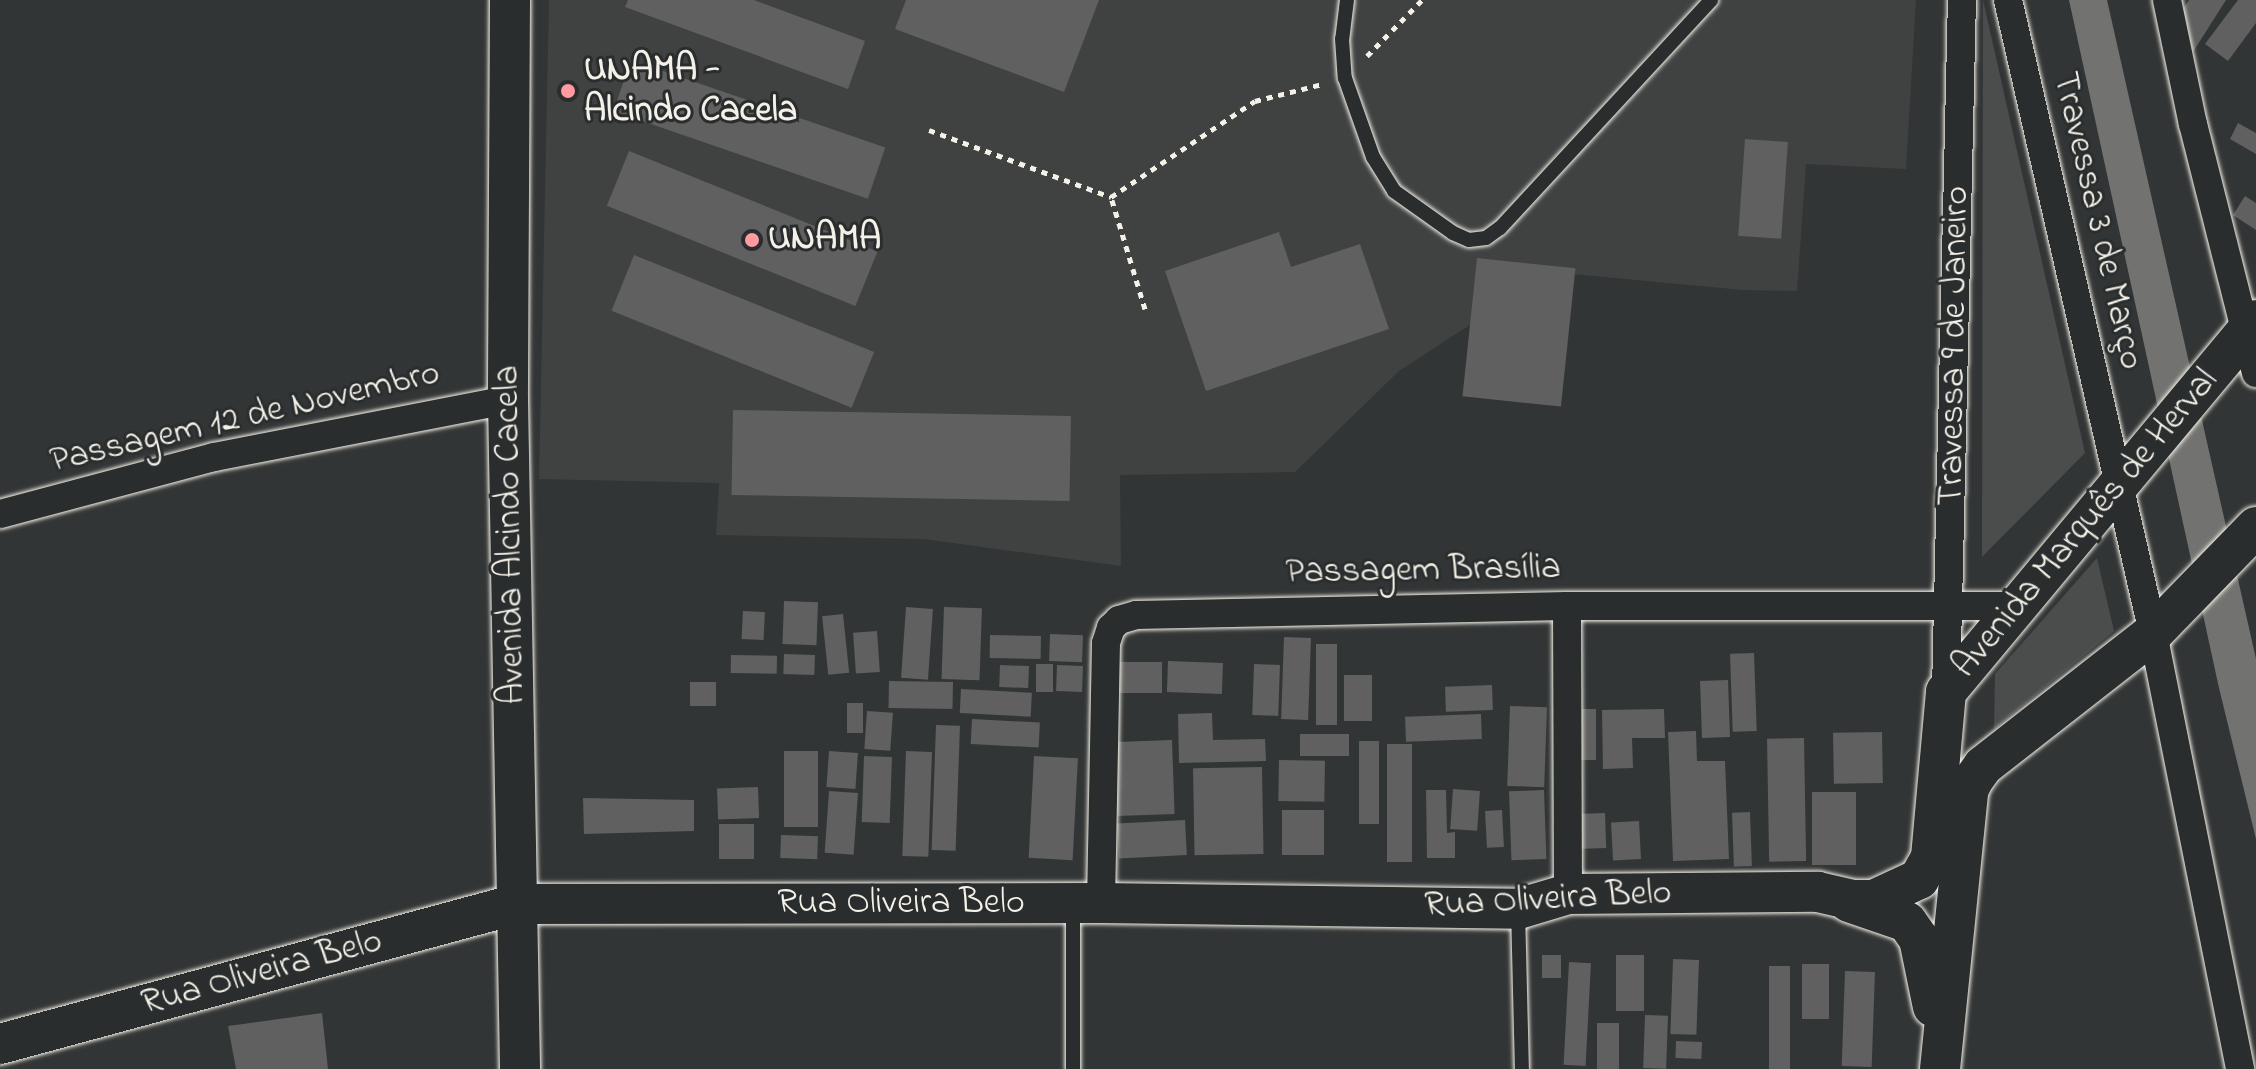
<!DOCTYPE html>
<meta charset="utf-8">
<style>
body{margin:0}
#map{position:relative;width:2256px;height:1069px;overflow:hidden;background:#323535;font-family:"Indie Flower",sans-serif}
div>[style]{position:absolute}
.built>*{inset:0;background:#404242}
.green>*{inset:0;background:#4b4d4c}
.water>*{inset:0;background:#727370}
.building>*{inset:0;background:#5f605f;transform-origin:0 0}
.path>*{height:5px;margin-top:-2.5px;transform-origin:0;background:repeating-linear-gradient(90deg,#f4f1e8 0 6px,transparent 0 12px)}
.roads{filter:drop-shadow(0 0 2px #f4f1e8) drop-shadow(0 0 2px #f4f1e8)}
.lane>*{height:14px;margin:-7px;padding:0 7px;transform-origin:7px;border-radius:7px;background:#2a2d2e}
.street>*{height:28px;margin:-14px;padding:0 14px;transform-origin:14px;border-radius:14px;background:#2a2d2e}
.secondary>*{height:40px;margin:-20px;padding:0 20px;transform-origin:20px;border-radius:20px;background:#2a2d2e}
.dots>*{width:22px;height:22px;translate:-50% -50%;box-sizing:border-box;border:4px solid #2a2d2e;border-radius:50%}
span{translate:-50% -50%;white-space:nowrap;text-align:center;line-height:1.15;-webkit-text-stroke:6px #2a2d2e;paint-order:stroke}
.poi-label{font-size:36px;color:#f4f1e8;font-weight:700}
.left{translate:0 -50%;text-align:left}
.street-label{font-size:36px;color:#f4f1e8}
</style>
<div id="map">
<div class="built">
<div style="clip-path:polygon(549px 0,1916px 0,1906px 169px,1806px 164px,1797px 291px,1743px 290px,1551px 272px,1399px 371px,1295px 472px,1120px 475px,1121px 566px,924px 539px,716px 535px,719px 483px,539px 479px)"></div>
</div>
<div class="green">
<div style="clip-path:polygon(1983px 0,2085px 453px,1982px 557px)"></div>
<div style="clip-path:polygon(2097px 558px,2114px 631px,1994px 729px,1995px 674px)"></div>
</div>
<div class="water">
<div style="clip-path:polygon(2069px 0,2107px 0,2256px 659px,2256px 839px,2219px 688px)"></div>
</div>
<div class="building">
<div style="clip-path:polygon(628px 0,754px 0,865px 41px,848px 89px,625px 7px)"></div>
<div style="clip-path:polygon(906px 0,1099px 0,1064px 92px,895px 29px)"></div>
<div style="clip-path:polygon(2189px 0,2226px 0,2193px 52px,2183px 9px)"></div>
<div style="clip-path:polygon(2238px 0,2256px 0,2256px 23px,2228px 61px,2205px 44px)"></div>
<div style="left:631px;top:60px;width:269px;height:54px;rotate:19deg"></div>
<div style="clip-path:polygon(2238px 123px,2256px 133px,2256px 154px,2230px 139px)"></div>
<div style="left:1745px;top:139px;width:43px;height:97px;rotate:4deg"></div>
<div style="left:629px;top:151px;width:268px;height:59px;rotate:22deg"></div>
<div style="clip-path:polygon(2245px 196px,2256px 203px,2256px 230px,2233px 215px)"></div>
<div style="clip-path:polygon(1279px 232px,1291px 267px,1360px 244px,1389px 329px,1206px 391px,1165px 271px)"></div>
<div style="left:634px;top:255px;width:259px;height:60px;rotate:22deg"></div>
<div style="left:1477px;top:258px;width:99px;height:139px;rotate:6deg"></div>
<div style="left:733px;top:410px;width:338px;height:85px;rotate:1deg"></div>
<div style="left:784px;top:601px;width:34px;height:43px;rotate:2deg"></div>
<div style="left:906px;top:607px;width:27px;height:71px;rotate:4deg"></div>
<div style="left:944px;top:607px;width:38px;height:72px;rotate:2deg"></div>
<div style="left:743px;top:611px;width:22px;height:28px;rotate:3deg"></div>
<div style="left:843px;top:614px;width:59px;height:21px;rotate:84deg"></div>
<div style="left:877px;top:631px;width:41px;height:24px;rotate:86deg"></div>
<div style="left:1050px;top:634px;width:33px;height:27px;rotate:2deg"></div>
<div style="left:990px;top:635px;width:51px;height:23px;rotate:1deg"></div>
<div style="left:1284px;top:637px;width:27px;height:82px;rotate:2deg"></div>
<div style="left:1316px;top:644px;width:21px;height:81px"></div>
<div style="left:1754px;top:653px;width:78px;height:24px;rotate:88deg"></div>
<div style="left:784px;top:654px;width:31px;height:20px;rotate:2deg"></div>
<div style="left:731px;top:655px;width:46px;height:18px;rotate:1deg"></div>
<div style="left:1168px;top:661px;width:55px;height:31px;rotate:2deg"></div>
<div style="left:1115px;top:662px;width:47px;height:31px"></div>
<div style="left:1036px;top:664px;width:17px;height:28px"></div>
<div style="left:1254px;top:664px;width:26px;height:51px;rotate:2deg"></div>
<div style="left:1000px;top:665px;width:29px;height:22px;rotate:2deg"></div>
<div style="left:1057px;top:665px;width:26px;height:26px;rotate:2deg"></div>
<div style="left:1344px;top:675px;width:28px;height:46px"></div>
<div style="left:1728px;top:680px;width:57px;height:28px;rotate:88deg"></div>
<div style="left:889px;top:681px;width:64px;height:27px;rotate:1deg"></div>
<div style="left:690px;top:682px;width:26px;height:24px"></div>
<div style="left:1492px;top:685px;width:25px;height:47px;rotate:88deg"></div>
<div style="left:961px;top:689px;width:71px;height:24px;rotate:3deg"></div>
<div style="left:847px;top:703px;width:16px;height:30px"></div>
<div style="left:1510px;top:706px;width:37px;height:80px;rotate:2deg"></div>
<div style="left:1574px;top:709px;width:22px;height:51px"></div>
<div style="clip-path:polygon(1664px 709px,1665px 738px,1632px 738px,1633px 768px,1603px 769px,1602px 710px)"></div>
<div style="left:867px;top:711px;width:26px;height:38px;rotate:4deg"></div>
<div style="clip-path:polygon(1212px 713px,1213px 740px,1265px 739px,1266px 761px,1179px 763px,1178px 714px)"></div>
<div style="left:1481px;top:714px;width:25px;height:76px;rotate:88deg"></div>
<div style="left:972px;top:719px;width:68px;height:25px;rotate:3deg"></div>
<div style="left:936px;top:725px;width:24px;height:125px;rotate:2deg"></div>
<div style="clip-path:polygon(1696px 731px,1697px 761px,1725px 761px,1729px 859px,1673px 861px,1668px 732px)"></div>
<div style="left:1882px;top:732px;width:51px;height:49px;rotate:89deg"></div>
<div style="left:1300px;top:734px;width:49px;height:22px"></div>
<div style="left:1804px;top:738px;width:123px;height:37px;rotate:89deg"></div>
<div style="left:1172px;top:740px;width:74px;height:57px;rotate:88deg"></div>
<div style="left:1359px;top:741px;width:20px;height:83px"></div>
<div style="left:1387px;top:744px;width:25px;height:118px"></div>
<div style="left:784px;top:751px;width:34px;height:76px"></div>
<div style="left:829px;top:751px;width:29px;height:36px;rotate:4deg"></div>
<div style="left:906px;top:751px;width:26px;height:105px;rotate:2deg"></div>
<div style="left:864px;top:756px;width:28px;height:66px;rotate:2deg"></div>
<div style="left:1034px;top:756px;width:44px;height:102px;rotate:3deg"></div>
<div style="left:1279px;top:760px;width:46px;height:41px;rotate:1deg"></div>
<div style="left:1262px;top:767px;width:87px;height:69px;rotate:89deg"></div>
<div style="left:758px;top:787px;width:31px;height:41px;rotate:88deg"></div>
<div style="left:1453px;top:789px;width:27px;height:40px;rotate:4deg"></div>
<div style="clip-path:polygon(1426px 790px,1446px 790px,1447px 833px,1455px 832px,1455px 858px,1427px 858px)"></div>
<div style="left:1544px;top:790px;width:69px;height:35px;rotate:88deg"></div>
<div style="left:829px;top:791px;width:29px;height:62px;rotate:4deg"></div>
<div style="left:1812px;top:792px;width:44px;height:73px"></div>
<div style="clip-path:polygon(583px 798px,694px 800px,694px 831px,584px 834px)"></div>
<div style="left:1282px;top:810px;width:42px;height:45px"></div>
<div style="left:1502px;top:810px;width:37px;height:17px;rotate:87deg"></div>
<div style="left:1750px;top:812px;width:54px;height:18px;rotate:88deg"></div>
<div style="left:1605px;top:813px;width:35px;height:30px;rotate:88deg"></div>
<div style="left:1185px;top:820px;width:35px;height:68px;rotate:87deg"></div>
<div style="left:1639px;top:821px;width:38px;height:28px;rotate:87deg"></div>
<div style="left:719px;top:824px;width:35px;height:35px"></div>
<div style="left:781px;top:835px;width:37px;height:23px;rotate:2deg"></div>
<div style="left:1542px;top:955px;width:19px;height:23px"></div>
<div style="left:1616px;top:955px;width:28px;height:56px"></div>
<div style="left:1673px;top:959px;width:26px;height:75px;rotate:2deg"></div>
<div style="left:1569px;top:962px;width:22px;height:103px;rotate:3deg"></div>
<div style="left:1802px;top:964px;width:27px;height:55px"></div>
<div style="left:1769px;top:966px;width:21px;height:103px"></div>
<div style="left:1845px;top:971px;width:30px;height:95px;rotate:2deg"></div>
<div style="clip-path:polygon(322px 1013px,328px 1069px,236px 1069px,228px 1026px)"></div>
<div style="left:1645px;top:1015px;width:23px;height:53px;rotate:2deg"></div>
<div style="left:1597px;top:1023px;width:22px;height:46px"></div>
<div style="left:1676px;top:1041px;width:26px;height:17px;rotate:2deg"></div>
</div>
<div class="path">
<div style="left:1367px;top:56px;width:78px;rotate:-45.5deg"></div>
<div style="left:929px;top:130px;width:194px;rotate:20.2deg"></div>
<div style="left:1145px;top:309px;width:117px;rotate:-106.9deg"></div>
<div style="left:1111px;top:197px;width:173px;rotate:-33.7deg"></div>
<div style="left:1255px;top:101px;width:69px;rotate:-14.2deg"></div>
</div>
<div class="roads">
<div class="lane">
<div style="left:1347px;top:0;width:39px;rotate:97deg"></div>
<div style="left:1342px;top:39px;width:39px;rotate:86deg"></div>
<div style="left:1345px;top:78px;width:84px;rotate:70.5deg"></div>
<div style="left:1373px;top:157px;width:40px;rotate:58deg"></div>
<div style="left:1394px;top:191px;width:72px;rotate:35.4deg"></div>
<div style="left:1453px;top:233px;width:17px;rotate:24deg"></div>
<div style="left:1469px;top:240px;width:17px;rotate:-7deg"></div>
<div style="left:1486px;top:238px;width:17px;rotate:-36deg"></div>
<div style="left:1500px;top:228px;width:311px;rotate:-47.2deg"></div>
<div style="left:1518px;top:909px;width:160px;rotate:88.6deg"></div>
<div style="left:1073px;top:1069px;width:164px;rotate:-90deg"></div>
</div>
<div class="street">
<div style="left:2008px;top:0;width:649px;rotate:77.1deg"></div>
<div style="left:2153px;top:633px;width:445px;rotate:78.7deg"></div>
<div style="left:2167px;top:0;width:127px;rotate:78.2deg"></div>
<div style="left:2193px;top:124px;width:257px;rotate:75.8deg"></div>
<div style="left:0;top:514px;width:221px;rotate:-14.9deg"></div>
<div style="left:214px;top:457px;width:299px;rotate:-11deg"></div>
<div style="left:1567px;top:606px;width:288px;rotate:89.8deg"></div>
<div style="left:1946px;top:692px;width:692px;rotate:-88.68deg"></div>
<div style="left:1101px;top:903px;width:260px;rotate:-88.9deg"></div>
<div style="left:1106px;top:643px;width:16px;rotate:-72deg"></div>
<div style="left:1111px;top:628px;width:11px;rotate:-45deg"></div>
<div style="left:1119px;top:620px;width:18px;rotate:-16deg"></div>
<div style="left:1136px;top:615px;width:431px;rotate:-1.2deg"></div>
<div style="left:1567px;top:606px;width:450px"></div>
</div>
<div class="secondary">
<div style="left:510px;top:0;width:400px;rotate:90.3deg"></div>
<div style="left:508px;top:400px;width:669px;rotate:88.97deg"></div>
<div style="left:1849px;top:902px;width:61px;rotate:19deg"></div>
<div style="left:1907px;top:922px;width:21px;rotate:55deg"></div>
<div style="left:1919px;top:939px;width:69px;rotate:78.4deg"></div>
<div style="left:0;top:1044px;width:536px;rotate:-15.15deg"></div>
<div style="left:517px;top:904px;width:584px;rotate:-0.1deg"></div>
<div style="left:1101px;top:903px;width:417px;rotate:0.8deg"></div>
<div style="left:1518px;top:909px;width:52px;rotate:-16.7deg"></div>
<div style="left:1568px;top:894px;width:250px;rotate:-0.5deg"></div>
<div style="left:1818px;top:892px;width:37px;rotate:13deg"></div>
<div style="left:1854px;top:900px;width:20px"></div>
<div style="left:1874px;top:900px;width:50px;rotate:-25deg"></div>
<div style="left:1919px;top:879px;width:25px;rotate:-61deg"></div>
<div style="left:1931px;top:857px;width:166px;rotate:-84.8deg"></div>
<div style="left:1946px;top:692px;width:484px;rotate:-50.2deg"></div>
<div style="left:1940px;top:1069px;width:279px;rotate:-84.2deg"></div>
<div style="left:1968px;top:791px;width:12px;rotate:-66deg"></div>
<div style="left:1973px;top:780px;width:17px;rotate:-54deg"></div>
<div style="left:1983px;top:766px;width:216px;rotate:-38deg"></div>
<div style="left:2153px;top:633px;width:148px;rotate:-45.8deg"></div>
</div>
</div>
<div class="dots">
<div style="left:568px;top:91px;background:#ff9aa2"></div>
<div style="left:752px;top:240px;background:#ff9aa2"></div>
</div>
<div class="poi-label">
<span class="left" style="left:584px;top:91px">UNAMA -<br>Alcindo Cacela</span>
<span class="left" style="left:768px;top:240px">UNAMA</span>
</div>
<div class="street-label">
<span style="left:2097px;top:221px;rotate:77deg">Travessa 3 de Março</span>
<span style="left:1955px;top:346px;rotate:-89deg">Travessa 9 de Janeiro</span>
<span style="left:245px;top:418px;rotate:-13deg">Passagem 12 de Novembro</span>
<span style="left:2086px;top:524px;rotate:-50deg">Avenida Marquês de Herval</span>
<span style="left:511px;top:535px;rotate:-91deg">Avenida Alcindo Cacela</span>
<span style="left:1423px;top:571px;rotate:-1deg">Passagem Brasília</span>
<span style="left:1548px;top:900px;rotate:-3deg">Rua Oliveira Belo</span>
<span style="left:901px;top:904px">Rua Oliveira Belo</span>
<span style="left:262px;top:973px;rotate:-15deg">Rua Oliveira Belo</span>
</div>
</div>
